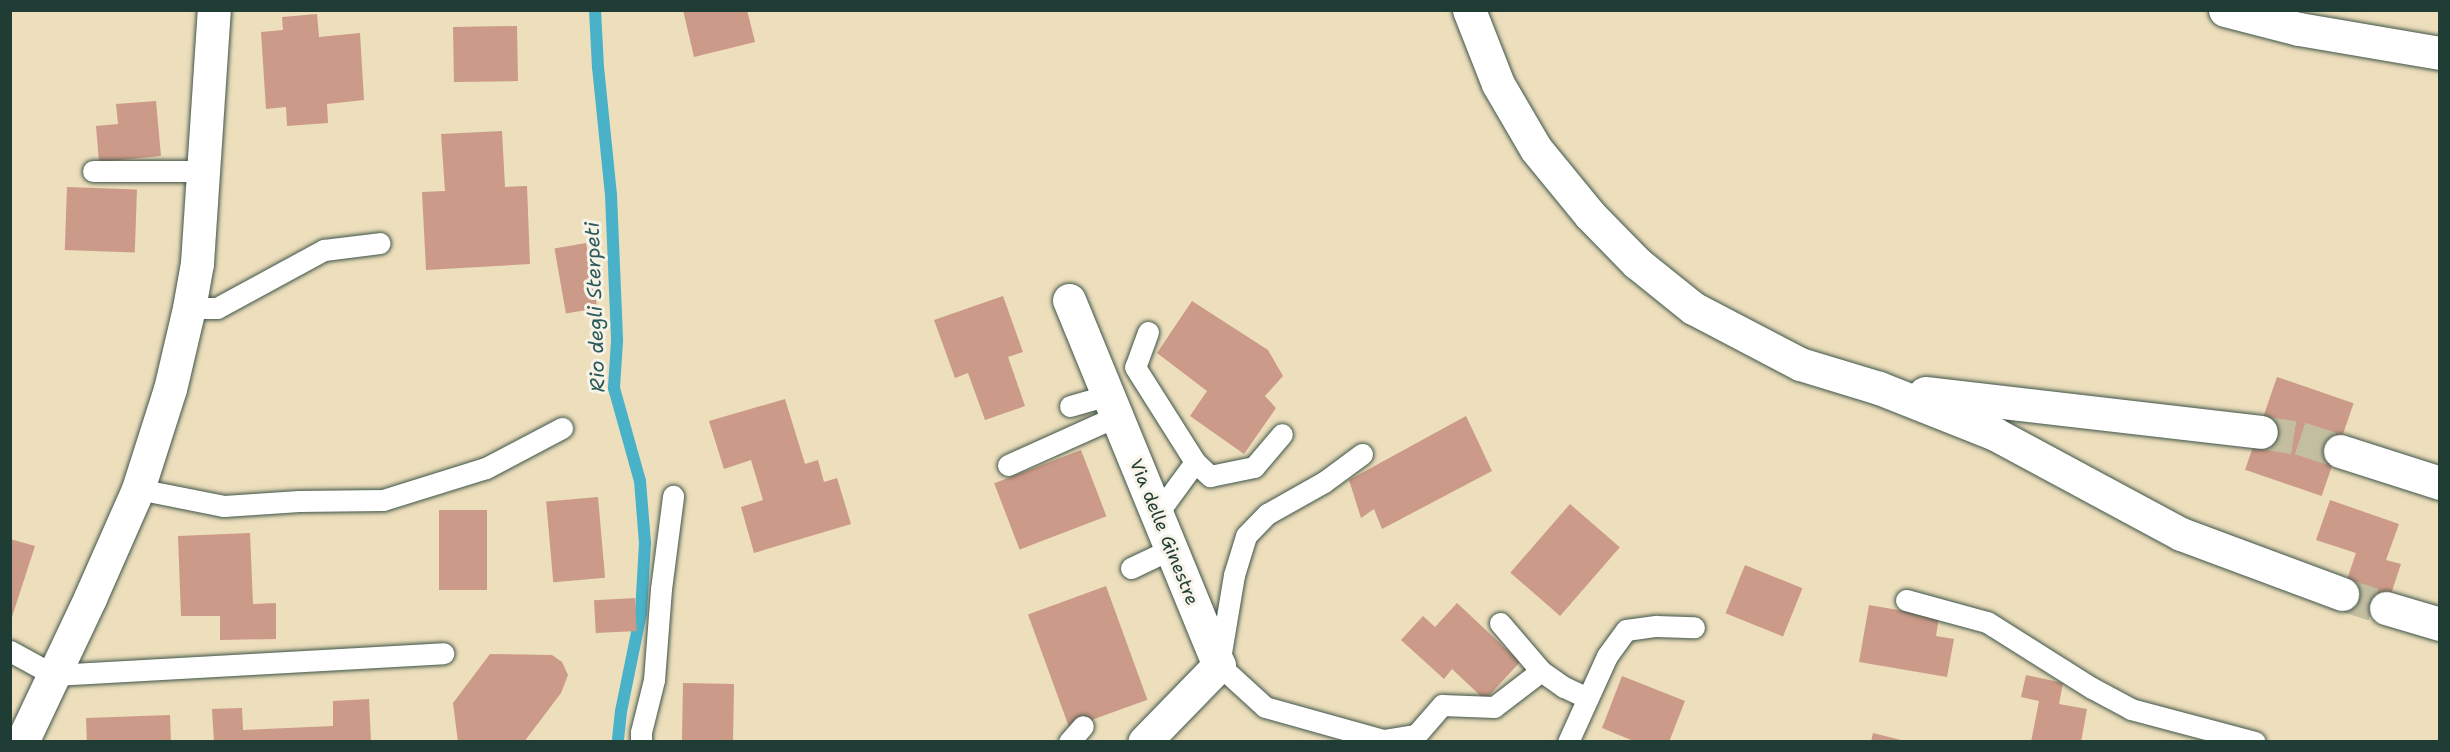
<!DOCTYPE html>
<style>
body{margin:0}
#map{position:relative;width:2450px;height:752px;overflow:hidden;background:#eddebc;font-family:"Shantell Sans",sans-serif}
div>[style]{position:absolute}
.stream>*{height:12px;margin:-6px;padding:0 6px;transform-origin:6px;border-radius:6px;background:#49b1c8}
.building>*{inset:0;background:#cc9a88;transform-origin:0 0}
.highway-tunnel>*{height:33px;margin-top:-16.5px;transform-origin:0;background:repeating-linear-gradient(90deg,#c4bea1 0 33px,transparent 0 49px)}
.roads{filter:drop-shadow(0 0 2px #3e5548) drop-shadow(0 0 2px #3e5548)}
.lane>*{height:21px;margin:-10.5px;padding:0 10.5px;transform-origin:10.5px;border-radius:10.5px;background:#fff}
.street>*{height:33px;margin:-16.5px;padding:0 16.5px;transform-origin:16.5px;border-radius:16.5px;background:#fff}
.primary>*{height:33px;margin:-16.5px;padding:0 16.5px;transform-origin:16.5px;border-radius:16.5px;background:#fff}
.highway>*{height:33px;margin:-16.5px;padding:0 16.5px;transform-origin:16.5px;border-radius:16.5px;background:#fff}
span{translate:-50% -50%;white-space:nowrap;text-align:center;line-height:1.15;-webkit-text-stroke:6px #f7f3e8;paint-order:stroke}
.street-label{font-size:18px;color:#1f3d34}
.water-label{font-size:20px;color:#2a5a59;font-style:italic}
.frame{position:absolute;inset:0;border:12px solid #1f3d34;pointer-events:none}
</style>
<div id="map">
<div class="stream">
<div style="left:595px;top:10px;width:57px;rotate:87deg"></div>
<div style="left:598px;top:67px;width:129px;rotate:84.2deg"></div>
<div style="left:611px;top:195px;width:146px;rotate:87.6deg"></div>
<div style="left:617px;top:341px;width:47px;rotate:93.7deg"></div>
<div style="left:614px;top:388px;width:97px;rotate:74.4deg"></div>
<div style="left:640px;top:481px;width:62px;rotate:85.4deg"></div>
<div style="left:645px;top:543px;width:70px;rotate:93.3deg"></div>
<div style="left:641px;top:613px;width:100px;rotate:101.5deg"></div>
<div style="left:621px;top:711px;width:31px;rotate:96deg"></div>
</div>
<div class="building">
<div style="clip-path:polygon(683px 10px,747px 10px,755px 42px,694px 57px)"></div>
<div style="clip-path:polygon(317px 14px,319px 37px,360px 33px,364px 100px,327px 104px,328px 123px,287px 126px,286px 107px,266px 109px,261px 32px,283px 30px,282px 17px)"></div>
<div style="left:517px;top:26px;width:55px;height:64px;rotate:89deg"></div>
<div style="clip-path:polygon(156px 101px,161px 156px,99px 162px,96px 126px,118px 124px,116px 104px)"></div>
<div style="clip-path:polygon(502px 131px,505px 187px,527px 186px,530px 264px,426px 270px,422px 192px,445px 191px,441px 134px)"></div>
<div style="left:67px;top:187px;width:70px;height:63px;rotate:2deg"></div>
<div style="left:586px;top:243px;width:66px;height:32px;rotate:80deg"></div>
<div style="clip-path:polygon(1003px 296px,1023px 352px,1008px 357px,1025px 406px,985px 420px,968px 373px,955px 378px,934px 320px)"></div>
<div style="clip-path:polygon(1192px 301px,1268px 350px,1283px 376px,1265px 396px,1276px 408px,1244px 454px,1190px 416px,1207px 391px,1157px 353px)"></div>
<div style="left:2277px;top:377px;width:81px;height:98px;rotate:19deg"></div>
<div style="clip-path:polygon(785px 399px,805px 464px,818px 460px,824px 482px,837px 478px,851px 524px,754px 553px,741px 507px,763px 500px,751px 460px,724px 469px,709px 421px)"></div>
<div style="clip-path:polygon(1466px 416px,1492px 471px,1382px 529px,1374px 509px,1361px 518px,1349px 480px)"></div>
<div style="left:1081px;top:450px;width:71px;height:93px;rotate:69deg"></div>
<div style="left:598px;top:497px;width:81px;height:52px;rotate:85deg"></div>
<div style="clip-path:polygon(2330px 500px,2399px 524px,2386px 560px,2401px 564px,2383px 618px,2339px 603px,2356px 553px,2316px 540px)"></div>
<div style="left:1570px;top:504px;width:66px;height:91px;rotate:41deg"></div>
<div style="left:439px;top:510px;width:48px;height:80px"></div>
<div style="clip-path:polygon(250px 533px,253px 604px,276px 603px,276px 639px,220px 640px,220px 616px,181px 616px,178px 536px)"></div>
<div style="clip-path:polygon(10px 539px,35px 546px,11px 620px,10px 620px)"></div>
<div style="left:1745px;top:565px;width:62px;height:52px;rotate:22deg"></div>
<div style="left:1106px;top:586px;width:121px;height:83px;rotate:70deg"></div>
<div style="left:635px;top:598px;width:33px;height:41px;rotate:87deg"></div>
<div style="clip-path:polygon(1457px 603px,1520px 662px,1485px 700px,1452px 669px,1444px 679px,1401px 640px,1423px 616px,1435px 627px)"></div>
<div style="clip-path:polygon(1869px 605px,1939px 617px,1936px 636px,1954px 639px,1947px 677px,1859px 662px)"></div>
<div style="clip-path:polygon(490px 654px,552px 655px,562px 662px,568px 675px,561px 693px,524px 742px,458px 742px,453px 703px)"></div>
<div style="clip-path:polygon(2026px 675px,2063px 683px,2059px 704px,2087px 709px,2081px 742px,2031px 742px,2039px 701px,2021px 697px)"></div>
<div style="clip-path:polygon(1622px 676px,1685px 701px,1669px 742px,1636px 742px,1602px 728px)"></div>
<div style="left:683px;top:683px;width:51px;height:59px;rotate:1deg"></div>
<div style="clip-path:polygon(369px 699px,371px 742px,214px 742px,212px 709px,242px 708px,243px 730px,333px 726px,333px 701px)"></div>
<div style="left:170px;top:715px;width:27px;height:84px;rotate:88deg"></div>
<div style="clip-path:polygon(1873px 733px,1905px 741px,1905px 742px,1871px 742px)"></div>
</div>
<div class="highway-tunnel">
<div style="left:2261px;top:432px;width:39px;rotate:9deg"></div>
<div style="left:2300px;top:438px;width:42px;rotate:18deg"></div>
<div style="left:2342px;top:594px;width:46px;rotate:17.7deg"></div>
</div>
<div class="roads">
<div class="lane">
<div style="left:93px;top:171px;width:112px"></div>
<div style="left:189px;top:308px;width:28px"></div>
<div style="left:217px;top:308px;width:122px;rotate:-28.5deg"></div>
<div style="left:324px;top:250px;width:56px;rotate:-7.1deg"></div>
<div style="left:1148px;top:332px;width:37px;rotate:110deg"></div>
<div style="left:1135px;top:367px;width:112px;rotate:57.7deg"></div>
<div style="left:1070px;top:406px;width:40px;rotate:-16deg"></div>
<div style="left:1362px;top:454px;width:47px;rotate:143.6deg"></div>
<div style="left:1324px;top:482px;width:65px;rotate:150.7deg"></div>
<div style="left:1267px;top:514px;width:30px;rotate:134deg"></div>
<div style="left:1246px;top:536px;width:41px;rotate:107.1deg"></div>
<div style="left:1234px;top:575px;width:91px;rotate:99.5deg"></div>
<div style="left:1219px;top:665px;width:62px;rotate:42.4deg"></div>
<div style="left:1265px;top:707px;width:123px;rotate:15.6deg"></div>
<div style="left:1383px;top:740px;width:33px;rotate:-9deg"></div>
<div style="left:1416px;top:735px;width:40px;rotate:-49deg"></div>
<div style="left:1442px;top:705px;width:52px;rotate:2.2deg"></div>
<div style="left:1494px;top:707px;width:59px;rotate:-37.5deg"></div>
<div style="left:1541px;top:671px;width:28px;rotate:35deg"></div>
<div style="left:1564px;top:687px;width:26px;rotate:25deg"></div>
<div style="left:1008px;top:465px;width:120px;rotate:-24.2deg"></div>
<div style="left:138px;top:489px;width:88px;rotate:11.2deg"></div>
<div style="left:224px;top:506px;width:75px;rotate:-3.8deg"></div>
<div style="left:299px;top:501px;width:84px;rotate:-0.7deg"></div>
<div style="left:383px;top:500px;width:108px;rotate:-17.3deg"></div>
<div style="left:486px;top:468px;width:86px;rotate:-27.8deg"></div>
<div style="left:1157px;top:514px;width:64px;rotate:-53.8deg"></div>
<div style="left:1195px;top:462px;width:21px;rotate:43deg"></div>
<div style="left:1210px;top:476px;width:45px;rotate:-11.6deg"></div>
<div style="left:1254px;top:467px;width:43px;rotate:-49.7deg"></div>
<div style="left:1131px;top:568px;width:44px;rotate:-25.4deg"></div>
<div style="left:1906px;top:600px;width:84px;rotate:15.2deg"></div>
<div style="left:1987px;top:622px;width:124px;rotate:32.2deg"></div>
<div style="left:2092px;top:688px;width:44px;rotate:28.3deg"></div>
<div style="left:2131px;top:709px;width:128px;rotate:14.9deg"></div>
<div style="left:1500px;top:623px;width:63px;rotate:49.5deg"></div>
<div style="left:10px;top:651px;width:50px;rotate:28.6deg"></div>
<div style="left:54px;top:675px;width:390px;rotate:-3.2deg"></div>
<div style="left:641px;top:742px;width:10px;rotate:-90deg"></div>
<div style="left:641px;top:732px;width:54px;rotate:-76deg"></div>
<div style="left:654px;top:680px;width:91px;rotate:-85.6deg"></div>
<div style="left:661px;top:589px;width:94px;rotate:-82.6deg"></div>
<div style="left:1069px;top:742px;width:21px;rotate:-49deg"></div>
<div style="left:1568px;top:742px;width:94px;rotate:-65.6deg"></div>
<div style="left:1607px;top:656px;width:32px;rotate:-54deg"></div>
<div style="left:1626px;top:630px;width:30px;rotate:-8deg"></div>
<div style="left:1656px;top:626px;width:38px;rotate:2deg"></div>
</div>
<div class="street">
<div style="left:2225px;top:10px;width:76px;rotate:14.4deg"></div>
<div style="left:2299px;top:29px;width:143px;rotate:9.7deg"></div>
<div style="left:1069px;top:300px;width:395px;rotate:67.7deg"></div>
<div style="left:1219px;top:665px;width:107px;rotate:134.2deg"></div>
</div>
<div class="primary">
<div style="left:22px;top:742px;width:159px;rotate:-64.7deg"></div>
<div style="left:90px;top:598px;width:119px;rotate:-66.2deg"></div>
<div style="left:138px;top:489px;width:105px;rotate:-72.3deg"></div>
<div style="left:170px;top:389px;width:83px;rotate:-76.8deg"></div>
<div style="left:189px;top:308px;width:46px;rotate:-79.9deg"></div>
<div style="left:197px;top:263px;width:254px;rotate:-86.2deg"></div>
</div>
<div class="highway">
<div style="left:1469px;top:10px;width:79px;rotate:68.6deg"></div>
<div style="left:1498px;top:84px;width:75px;rotate:59.7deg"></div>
<div style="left:1536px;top:149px;width:85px;rotate:50.7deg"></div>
<div style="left:1590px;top:215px;width:67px;rotate:45.6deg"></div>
<div style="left:1637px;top:263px;width:72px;rotate:38.8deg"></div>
<div style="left:1693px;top:308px;width:121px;rotate:27.6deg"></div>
<div style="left:1800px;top:364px;width:83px;rotate:16.9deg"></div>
<div style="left:1879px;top:388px;width:125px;rotate:21.6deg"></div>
<div style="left:1995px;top:434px;width:211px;rotate:28.3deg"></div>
<div style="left:2181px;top:534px;width:172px;rotate:20.4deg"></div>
<div style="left:1925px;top:393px;width:338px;rotate:6.6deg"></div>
<div style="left:2340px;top:451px;width:105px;rotate:17.7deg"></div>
<div style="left:2386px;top:608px;width:56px;rotate:16.5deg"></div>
</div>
</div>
<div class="street-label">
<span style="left:1164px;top:532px;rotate:68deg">Via delle Ginestre</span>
</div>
<div class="water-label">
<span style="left:595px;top:307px;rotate:-92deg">Rio degli Sterpeti</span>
</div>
<div class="frame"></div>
</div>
